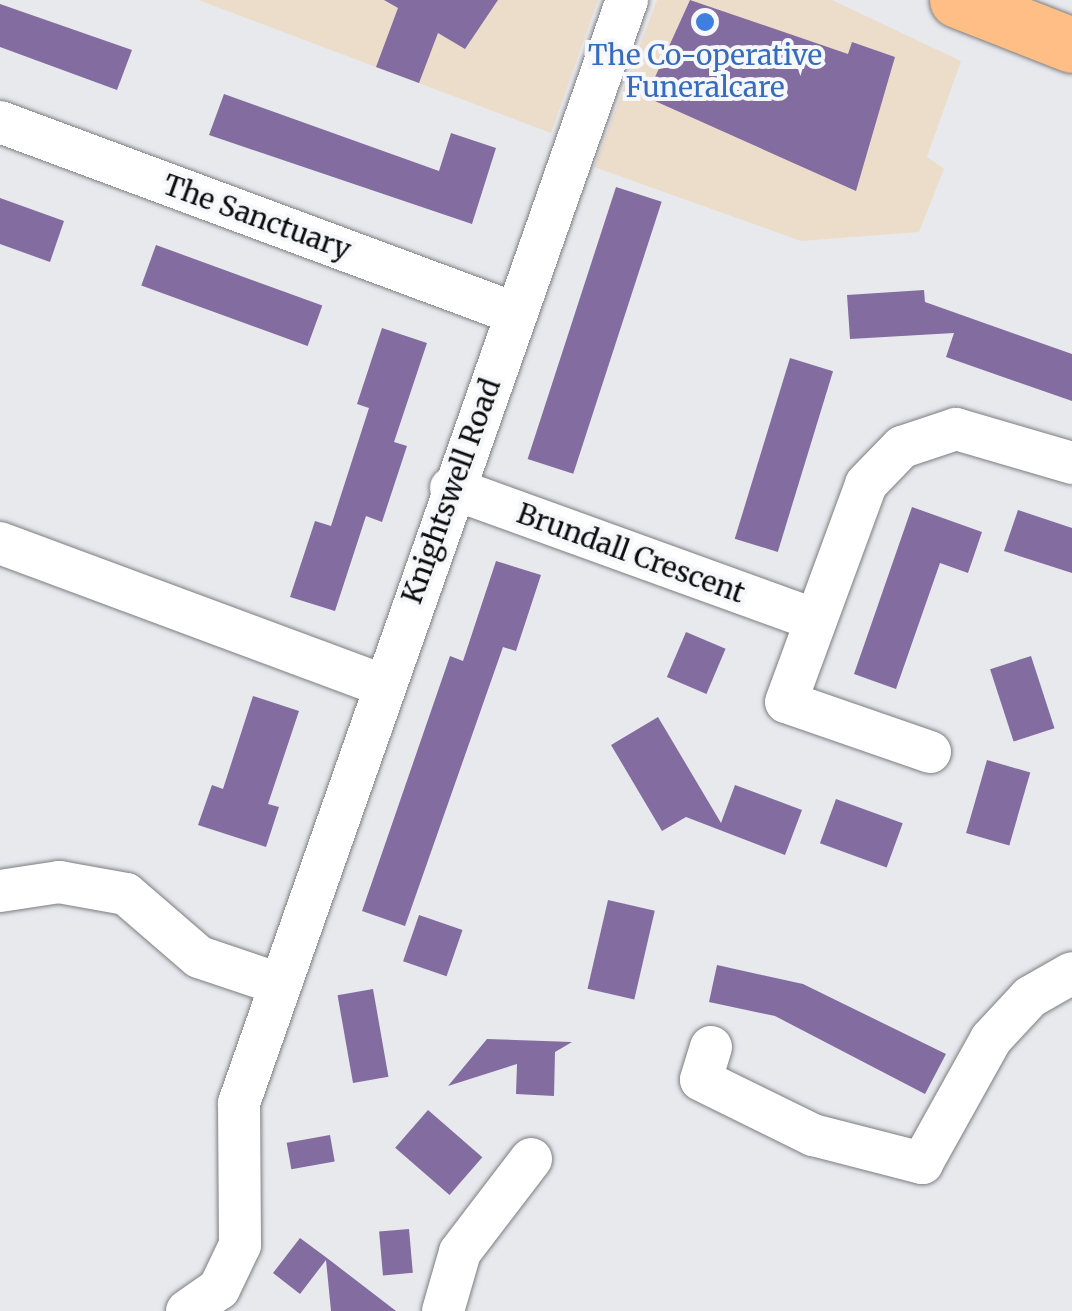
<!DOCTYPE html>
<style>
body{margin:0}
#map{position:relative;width:1072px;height:1311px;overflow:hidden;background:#e8e9ed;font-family:Merriweather,serif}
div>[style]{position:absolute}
.commercial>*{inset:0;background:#ecddcb}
.building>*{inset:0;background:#836ca0;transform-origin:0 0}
.roads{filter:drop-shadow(0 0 2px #7d7e80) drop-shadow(0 0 2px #7d7e80)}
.street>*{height:42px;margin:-21px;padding:0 21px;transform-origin:21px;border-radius:21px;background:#fff}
.highway>*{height:55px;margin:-27.5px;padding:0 27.5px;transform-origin:27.5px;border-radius:27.5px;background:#febe85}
.dots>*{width:28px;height:28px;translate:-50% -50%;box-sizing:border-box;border:5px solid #f6f7fa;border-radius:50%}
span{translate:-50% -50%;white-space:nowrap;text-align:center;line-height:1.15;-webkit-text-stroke:8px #f6f7fa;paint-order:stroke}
.shop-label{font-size:28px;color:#366cbe}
.street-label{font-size:28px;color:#0c0c0d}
</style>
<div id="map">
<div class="commercial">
<div style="clip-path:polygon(198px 0,598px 0,551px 133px)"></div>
<div style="clip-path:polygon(657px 0,832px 0,961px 61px,927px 157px,944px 169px,919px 232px,801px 241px,594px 167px)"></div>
</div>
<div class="building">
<div style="clip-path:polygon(384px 0,498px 0,465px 49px,438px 33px,419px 83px,376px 67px,398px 8px)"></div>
<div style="clip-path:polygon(690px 0,848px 54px,852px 42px,895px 57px,856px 191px,646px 97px)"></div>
<div style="clip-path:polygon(0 4px,132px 50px,117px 90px,0 47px)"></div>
<div style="clip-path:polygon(224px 94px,439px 171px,451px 133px,496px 148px,472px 224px,209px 135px)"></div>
<div style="left:616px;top:187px;width:48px;height:286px;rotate:18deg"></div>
<div style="clip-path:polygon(0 198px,64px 221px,50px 262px,0 244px)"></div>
<div style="left:156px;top:245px;width:177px;height:43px;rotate:20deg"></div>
<div style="clip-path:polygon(924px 290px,925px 302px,1072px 354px,1072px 401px,946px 357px,954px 333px,850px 339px,847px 295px)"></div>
<div style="clip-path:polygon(382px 328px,427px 343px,394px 442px,407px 446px,382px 522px,366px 516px,335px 611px,290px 597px,315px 521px,331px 526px,369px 408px,357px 404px)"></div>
<div style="left:790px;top:358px;width:45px;height:189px;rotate:17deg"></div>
<div style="clip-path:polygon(912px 507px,982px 532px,968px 573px,940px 563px,896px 689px,854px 674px)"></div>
<div style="clip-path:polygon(1018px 510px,1072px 528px,1072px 573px,1004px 551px)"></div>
<div style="clip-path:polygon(496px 561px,541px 575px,516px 651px,503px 647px,405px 926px,362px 911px,450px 656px,463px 661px)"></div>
<div style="left:686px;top:632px;width:43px;height:49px;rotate:23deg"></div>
<div style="left:1031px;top:656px;width:76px;height:43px;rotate:72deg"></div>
<div style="clip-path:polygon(253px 696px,299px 711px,268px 804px,279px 807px,266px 847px,198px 825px,212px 785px,223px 789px)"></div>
<div style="clip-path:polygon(658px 717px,721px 823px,735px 785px,802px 810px,785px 855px,686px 817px,662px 831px,611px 745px)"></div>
<div style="left:987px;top:760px;width:45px;height:76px;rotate:16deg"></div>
<div style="left:836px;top:799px;width:71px;height:47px;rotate:20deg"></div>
<div style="left:608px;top:900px;width:48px;height:91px;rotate:13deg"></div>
<div style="left:419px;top:915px;width:46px;height:49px;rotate:19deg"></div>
<div style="clip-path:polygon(717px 965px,803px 984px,946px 1054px,925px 1094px,775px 1016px,709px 1002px)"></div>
<div style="left:373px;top:989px;width:89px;height:36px;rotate:80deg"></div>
<div style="clip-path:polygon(487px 1039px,572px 1042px,555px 1052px,554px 1096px,516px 1094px,517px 1064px,448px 1086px)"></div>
<div style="left:428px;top:1110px;width:72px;height:50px;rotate:41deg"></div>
<div style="left:330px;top:1135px;width:27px;height:44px;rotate:80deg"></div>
<div style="left:409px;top:1229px;width:44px;height:30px;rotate:85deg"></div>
<div style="clip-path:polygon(300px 1238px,327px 1258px,396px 1311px,331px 1311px,326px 1260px,300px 1294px,273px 1273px)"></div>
</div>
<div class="roads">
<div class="street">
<div style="left:0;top:122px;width:548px;rotate:20.38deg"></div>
<div style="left:451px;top:488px;width:383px;rotate:19.9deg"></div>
<div style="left:0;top:543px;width:408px;rotate:20.4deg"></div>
<div style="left:930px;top:752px;width:152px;rotate:-160.9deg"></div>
<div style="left:786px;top:702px;width:232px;rotate:-69.8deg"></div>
<div style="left:866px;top:484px;width:52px;rotate:-45.8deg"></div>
<div style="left:902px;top:447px;width:57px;rotate:-18.4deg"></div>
<div style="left:956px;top:429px;width:121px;rotate:16.3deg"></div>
<div style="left:0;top:891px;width:60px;rotate:-8.7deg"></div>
<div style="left:59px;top:882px;width:68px;rotate:10.2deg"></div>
<div style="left:126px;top:894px;width:96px;rotate:40.8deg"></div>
<div style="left:199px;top:957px;width:81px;rotate:18.7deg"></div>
<div style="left:711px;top:1047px;width:34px;rotate:107deg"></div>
<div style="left:701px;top:1080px;width:125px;rotate:26.2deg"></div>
<div style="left:813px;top:1135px;width:113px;rotate:14.4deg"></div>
<div style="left:922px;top:1163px;width:142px;rotate:-60.9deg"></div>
<div style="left:991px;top:1039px;width:57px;rotate:-47.1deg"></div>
<div style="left:1030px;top:997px;width:48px;rotate:-29.7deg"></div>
<div style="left:187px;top:1311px;width:39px;rotate:-35deg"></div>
<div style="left:219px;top:1289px;width:49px;rotate:-64.5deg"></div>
<div style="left:240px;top:1245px;width:142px;rotate:-90.4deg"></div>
<div style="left:239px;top:1103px;width:1169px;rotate:-70.62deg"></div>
<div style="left:443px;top:1311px;width:61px;rotate:-73.9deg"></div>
<div style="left:460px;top:1252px;width:117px;rotate:-52.6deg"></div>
</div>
<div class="highway">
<div style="left:957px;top:0;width:123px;rotate:21.4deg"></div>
</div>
</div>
<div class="dots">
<div style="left:705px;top:22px;background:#3f7fe0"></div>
</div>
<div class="shop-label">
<span style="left:705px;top:71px">The Co-operative<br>Funeralcare</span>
</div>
<div class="street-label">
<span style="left:257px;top:217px;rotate:20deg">The Sanctuary</span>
<span style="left:451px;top:491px;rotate:-70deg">Knightswell Road</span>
<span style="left:631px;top:553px;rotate:20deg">Brundall Crescent</span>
</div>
</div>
